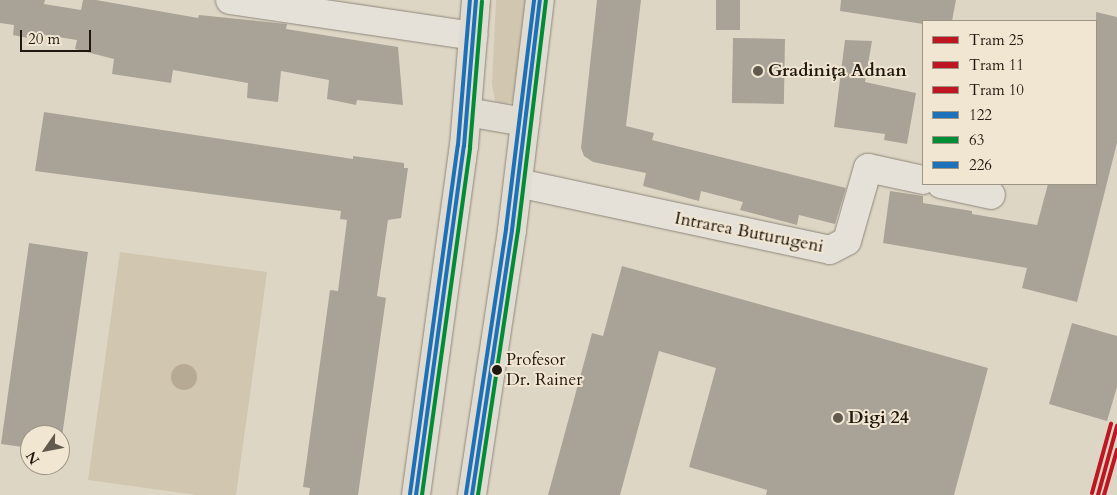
<!DOCTYPE html>
<meta charset="utf-8">
<style>
body{margin:0}
#map{position:relative;width:1117px;height:495px;overflow:hidden;background:#ded6c4;font-family:Cardo,serif}
div>[style]{position:absolute}
.green>*{inset:0;background:#d1c6af}
.water>*{inset:0;background:#b6aa94}
.round{border-radius:50%}
.building>*{inset:0;background:#a9a397;transform-origin:0 0}
.roads{filter:drop-shadow(0 0 1px #8d877c) drop-shadow(0 0 1px #8d877c)}
.street>*{height:28px;margin:-14px;padding:0 14px;transform-origin:14px;border-radius:14px;background:#e6e1d8}
.primary>*{height:28px;margin:-14px;padding:0 14px;transform-origin:14px;border-radius:14px;background:#e1dcd2}
.bus-1>*{height:4px;margin:-2px;padding:0 2px;transform-origin:2px;border-radius:2px;background:#1d71b8}
.bus-2>*{height:4px;margin:-2px;padding:0 2px;transform-origin:2px;border-radius:2px;background:#008d36}
.bus-3>*{height:4px;margin:-2px;padding:0 2px;transform-origin:2px;border-radius:2px;background:#1d71b8}
.tram-1>*{height:4px;margin:-2px;padding:0 2px;transform-origin:2px;border-radius:2px;background:#be1622}
.tram-2>*{height:4px;margin:-2px;padding:0 2px;transform-origin:2px;border-radius:2px;background:#be1622}
.tram-3>*{height:4px;margin:-2px;padding:0 2px;transform-origin:2px;border-radius:2px;background:#be1622}
.dots>*{width:14px;height:14px;translate:-50% -50%;box-sizing:border-box;border:2px solid #f1e6d2;border-radius:50%}
span{translate:-50% -50%;white-space:nowrap;text-align:center;line-height:1.15;-webkit-text-stroke:4px #f1e6d2;paint-order:stroke}
.bus-label{font-size:17px;color:#20180e}
.left{translate:0 -50%;text-align:left}
.poi-label{font-size:18px;color:#20180e;font-weight:700}
.street-label{font-size:18px;color:#20180e}
.legend{position:absolute;left:922px;top:20px;width:175px;height:165px;box-sizing:border-box;background:#f1e6d2;border:1px solid #9d9484;margin:0;padding:6px 9px;list-style:none;font-size:15px;color:#20180e}
.legend li{display:flex;align-items:center;gap:10px;height:25px}
.legend b{width:25px;border:1px solid #9d9484}
.north{position:absolute;left:20px;top:425px;width:50px;height:50px;box-sizing:border-box;background:#f1e6d2;border:1px solid #9d9484;border-radius:50%;rotate:237deg;font-size:14px;font-weight:700;line-height:20px;text-align:center;color:#20180e}
.north::after{content:'';display:block;margin:auto;width:18px;height:22px;background:#625a4e;clip-path:polygon(50% 0,100% 100%,50% 72%,0 100%)}
.scale{position:absolute;left:20px;top:30px;width:71px;height:22px;box-sizing:border-box;border:2px solid #20180e;border-top:0;padding-left:6px;font-size:15px;line-height:18px;white-space:nowrap;color:#20180e;-webkit-text-stroke:4px #f1e6d2;paint-order:stroke}
</style>
<div id="map">
<div class="green">
<div style="clip-path:polygon(496px 0,530px 0,518px 83px,512px 102px,504px 104px,495px 101px,492px 84px)"></div>
<div style="clip-path:polygon(120px 252px,267px 272px,236px 495px,197px 495px,88px 480px)"></div>
</div>
<div class="water">
<div class="round" style="left:171px;top:364px;width:26px;height:26px"></div>
</div>
<div class="building">
<div style="clip-path:polygon(0 0,45px 0,44px 4px,81px 10px,83px 0,96px 0,198px 18px,199px 15px,287px 24px,286px 29px,398px 47px,403px 105px,357px 100px,356px 105px,327px 99px,329px 80px,281px 71px,278px 102px,247px 98px,248px 83px,173px 70px,171px 83px,112px 74px,114px 59px,75px 49px,77px 40px,39px 34px,38px 40px,13px 35px,14px 25px,0 23px)"></div>
<div style="clip-path:polygon(597px 0,641px 0,626px 126px,654px 133px,652px 140px,846px 188px,835px 224px,799px 215px,797px 225px,740px 210px,743px 202px,701px 191px,699px 201px,643px 186px,646px 173px,593px 162px,584px 156px,581px 148px)"></div>
<div style="left:716px;top:0;width:24px;height:30px"></div>
<div style="clip-path:polygon(841px 0,956px 0,952px 21px,923px 24px,840px 11px)"></div>
<div style="clip-path:polygon(1096px 12px,1117px 17px,1117px 143px,1077px 302px,1022px 288px,1027px 268px,883px 243px,890px 191px,923px 196px,923px 203px,972px 211px,972px 214px,1037px 225px,1048px 184px,1096px 184px)"></div>
<div style="left:733px;top:38px;width:52px;height:65px;rotate:1deg"></div>
<div style="clip-path:polygon(845px 40px,872px 41px,865px 82px,916px 93px,907px 144px,884px 140px,885px 134px,834px 127px)"></div>
<div style="clip-path:polygon(44px 112px,353px 159px,353px 156px,404px 163px,404px 168px,408px 168px,401px 218px,388px 220px,377px 296px,386px 298px,358px 495px,309px 495px,310px 488px,303px 487px,330px 290px,338px 291px,347px 220px,340px 219px,341px 211px,35px 171px)"></div>
<div style="clip-path:polygon(29px 243px,88px 252px,60px 451px,60px 435px,30px 435px,30px 448px,1px 444px)"></div>
<div style="clip-path:polygon(622px 266px,988px 368px,954px 495px,766px 495px,767px 490px,689px 467px,716px 368px,659px 351px,620px 495px,548px 495px,592px 333px,603px 336px)"></div>
<div style="clip-path:polygon(1072px 323px,1117px 336px,1117px 387px,1107px 421px,1049px 404px)"></div>
</div>
<div class="roads">
<div class="street">
<div style="left:230px;top:0;width:246px;rotate:8.4deg"></div>
<div style="left:518px;top:183px;width:319px;rotate:12.1deg"></div>
<div style="left:830px;top:250px;width:19px;rotate:-28deg"></div>
<div style="left:847px;top:241px;width:76px;rotate:-74deg"></div>
<div style="left:868px;top:168px;width:56px;rotate:12.3deg"></div>
<div style="left:941px;top:184px;width:51px;rotate:12.4deg"></div>
</div>
<div class="primary">
<div style="left:467px;top:112px;width:59px;rotate:9.8deg"></div>
<div style="left:416px;top:495px;width:352px;rotate:-82.2deg"></div>
<div style="left:464px;top:146px;width:146px;rotate:-85.3deg"></div>
<div style="left:472px;top:495px;width:268px;rotate:-81.4deg"></div>
<div style="left:512px;top:230px;width:232px;rotate:-83.1deg"></div>
</div>
</div>
<div class="bus-1">
<div style="left:416px;top:495px;width:352px;rotate:-82.2deg"></div>
<div style="left:464px;top:146px;width:146px;rotate:-85.3deg"></div>
<div style="left:472px;top:495px;width:268px;rotate:-81.4deg"></div>
<div style="left:512px;top:230px;width:232px;rotate:-83.1deg"></div>
</div>
<div class="bus-2">
<div style="left:422px;top:495px;width:351px;rotate:-82.1deg"></div>
<div style="left:470px;top:147px;width:146px;rotate:-85.3deg"></div>
<div style="left:478px;top:495px;width:267px;rotate:-81.4deg"></div>
<div style="left:518px;top:231px;width:232px;rotate:-83.1deg"></div>
</div>
<div class="bus-3">
<div style="left:410px;top:494px;width:352px;rotate:-82.2deg"></div>
<div style="left:458px;top:145px;width:145px;rotate:-85.3deg"></div>
<div style="left:466px;top:494px;width:268px;rotate:-81.4deg"></div>
<div style="left:506px;top:229px;width:231px;rotate:-83deg"></div>
</div>
<div class="tram-1">
<div style="left:1098px;top:495px;width:72px;rotate:-74.6deg"></div>
</div>
<div class="tram-2">
<div style="left:1104px;top:495px;width:47px;rotate:-73.9deg"></div>
</div>
<div class="tram-3">
<div style="left:1092px;top:493px;width:72px;rotate:-74.6deg"></div>
</div>
<div class="dots">
<div style="left:758px;top:71px;background:#625a4e"></div>
<div style="left:497px;top:370px;background:#20180e"></div>
<div style="left:838px;top:418px;background:#625a4e"></div>
</div>
<div class="bus-label">
<span class="left" style="left:506px;top:370px">Profesor<br>Dr. Rainer</span>
</div>
<div class="poi-label">
<span class="left" style="left:768px;top:71px">Gradinița Adnan</span>
<span class="left" style="left:848px;top:418px">Digi 24</span>
</div>
<div class="street-label">
<span style="left:749px;top:233px;rotate:11deg">Intrarea Buturugeni</span>
</div>
<ul class="legend">
<li><b style="height:6px;background:#be1622"></b>Tram 25</li>
<li><b style="height:6px;background:#be1622"></b>Tram 11</li>
<li><b style="height:6px;background:#be1622"></b>Tram 10</li>
<li><b style="height:6px;background:#1d71b8"></b>122</li>
<li><b style="height:6px;background:#008d36"></b>63</li>
<li><b style="height:6px;background:#1d71b8"></b>226</li>
</ul>
<div class="north">N</div>
<div class="scale">20 m</div>
</div>
